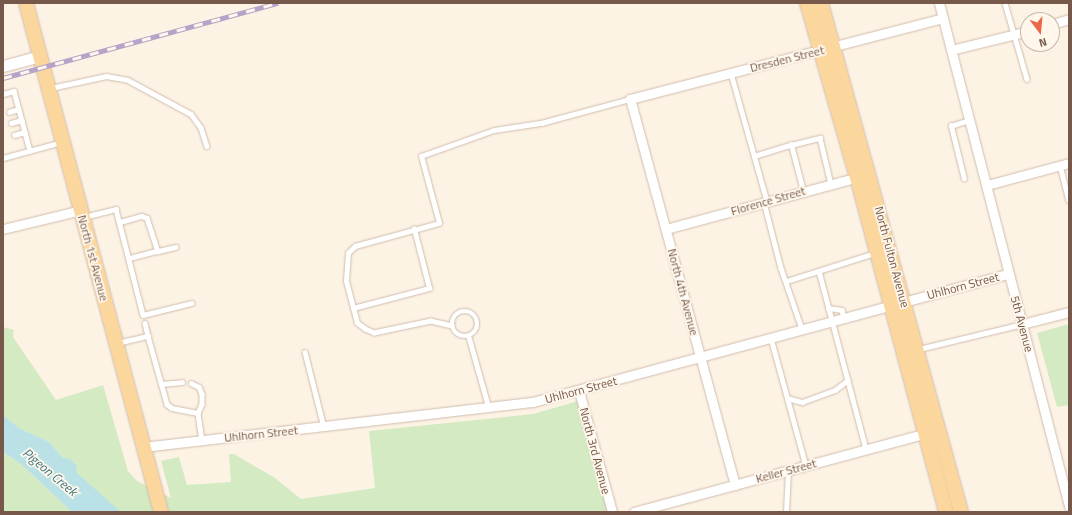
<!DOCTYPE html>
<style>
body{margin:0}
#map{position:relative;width:1072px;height:515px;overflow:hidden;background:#fdf3e5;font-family:"Titillium Web",sans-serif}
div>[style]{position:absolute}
.green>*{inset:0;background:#d4eac3}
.water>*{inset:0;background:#b9e1e6}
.roads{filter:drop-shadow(0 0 1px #d0bdae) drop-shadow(0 0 1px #d0bdae)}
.service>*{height:4.5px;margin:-2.25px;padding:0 2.25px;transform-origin:2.25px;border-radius:2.25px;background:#fff}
.service>.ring{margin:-2.25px;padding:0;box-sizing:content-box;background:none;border:4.5px solid #fff;border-radius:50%}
.minor>*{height:9px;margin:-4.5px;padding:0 4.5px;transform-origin:4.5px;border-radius:4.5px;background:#fff}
.tertiary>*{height:11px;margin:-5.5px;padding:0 5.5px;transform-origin:5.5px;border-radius:5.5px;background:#fff}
.primary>*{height:14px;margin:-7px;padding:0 7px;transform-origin:7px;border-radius:7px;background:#fbd69d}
.rail>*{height:4.5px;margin-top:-2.25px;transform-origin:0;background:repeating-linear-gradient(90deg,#fff7ec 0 9px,#b6a3c7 0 18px);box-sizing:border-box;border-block:1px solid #b6a3c7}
span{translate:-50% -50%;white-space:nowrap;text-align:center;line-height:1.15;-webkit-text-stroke:3.5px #fff7ec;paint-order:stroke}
.street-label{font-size:12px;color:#76594a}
.water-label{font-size:13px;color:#407983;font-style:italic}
.frame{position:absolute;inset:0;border:4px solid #76594a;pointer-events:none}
.north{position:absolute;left:1020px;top:12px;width:40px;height:40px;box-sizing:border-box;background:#fff7ec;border:1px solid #c8b8ab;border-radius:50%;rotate:164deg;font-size:11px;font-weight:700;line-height:16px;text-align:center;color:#76594a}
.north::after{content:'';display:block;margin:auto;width:14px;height:18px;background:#e76949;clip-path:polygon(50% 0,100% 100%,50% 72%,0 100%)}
</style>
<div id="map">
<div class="green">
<div style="clip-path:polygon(1069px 324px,1069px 405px,1057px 407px,1037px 333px)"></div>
<div style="clip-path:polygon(3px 327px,14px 330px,13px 337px,56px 400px,103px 385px,128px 471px,137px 481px,171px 498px,161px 461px,179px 457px,187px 485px,231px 482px,229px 454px,234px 454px,275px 478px,301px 499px,375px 488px,369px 431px,533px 414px,578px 401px,609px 512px,121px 512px,105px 501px,77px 473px,75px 465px,63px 458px,49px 442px,19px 428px,3px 415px)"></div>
<div style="clip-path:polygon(3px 452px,21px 464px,72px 512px,3px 512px)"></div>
</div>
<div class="water">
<div style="clip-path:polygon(3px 415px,19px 428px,49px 442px,63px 458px,70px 459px,76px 465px,77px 473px,121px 512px,72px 512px,21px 464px,3px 452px)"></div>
</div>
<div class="roads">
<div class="service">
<div style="left:1005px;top:3px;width:79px;rotate:73.9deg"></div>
<div style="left:731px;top:73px;width:133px;rotate:74.3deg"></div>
<div style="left:51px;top:88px;width:56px;rotate:-12.3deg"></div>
<div style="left:106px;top:76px;width:22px;rotate:10deg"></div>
<div style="left:128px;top:80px;width:72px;rotate:28.4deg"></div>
<div style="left:191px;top:114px;width:17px;rotate:54deg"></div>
<div style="left:201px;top:128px;width:19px;rotate:72deg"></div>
<div style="left:3px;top:94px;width:11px;rotate:-15deg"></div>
<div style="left:14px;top:91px;width:62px;rotate:75.1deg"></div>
<div style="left:9px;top:112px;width:10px;rotate:-17deg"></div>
<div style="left:11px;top:123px;width:11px;rotate:-15deg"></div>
<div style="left:14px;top:135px;width:11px;rotate:-15deg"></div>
<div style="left:754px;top:156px;width:39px;rotate:-17deg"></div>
<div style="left:3px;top:158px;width:61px;rotate:-15.2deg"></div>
<div style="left:1060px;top:165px;width:36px;rotate:76deg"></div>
<div style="left:964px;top:179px;width:55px;rotate:-103.8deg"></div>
<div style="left:951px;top:126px;width:19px;rotate:-18deg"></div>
<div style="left:803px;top:191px;width:48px;rotate:-104.6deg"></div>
<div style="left:791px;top:145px;width:30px;rotate:-14deg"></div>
<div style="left:820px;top:138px;width:47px;rotate:76.6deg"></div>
<div style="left:764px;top:202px;width:68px;rotate:75.6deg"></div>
<div style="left:781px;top:268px;width:65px;rotate:71deg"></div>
<div style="left:84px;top:217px;width:33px;rotate:-14deg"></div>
<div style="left:116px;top:209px;width:109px;rotate:75.7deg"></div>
<div style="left:143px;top:315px;width:50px;rotate:-13.8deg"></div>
<div style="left:120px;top:222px;width:22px;rotate:-16deg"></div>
<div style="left:141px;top:216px;width:6px;rotate:18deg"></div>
<div style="left:147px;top:218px;width:35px;rotate:72deg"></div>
<div style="left:158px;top:251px;width:30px;rotate:165deg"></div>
<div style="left:158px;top:251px;width:18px;rotate:-13deg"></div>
<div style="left:819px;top:271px;width:184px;rotate:75.2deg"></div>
<div style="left:787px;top:281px;width:92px;rotate:-17.7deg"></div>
<div style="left:353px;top:308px;width:79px;rotate:-14.7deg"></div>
<div style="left:429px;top:288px;width:61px;rotate:-104.3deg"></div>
<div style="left:828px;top:308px;width:14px;rotate:8deg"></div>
<div style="left:842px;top:310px;width:8px;rotate:76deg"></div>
<div class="ring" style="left:452px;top:311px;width:21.5px;height:21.5px"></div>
<div style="left:145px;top:323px;width:13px;rotate:77deg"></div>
<div style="left:452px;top:326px;width:22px;rotate:-167deg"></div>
<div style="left:431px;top:321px;width:58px;rotate:168.1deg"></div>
<div style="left:374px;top:333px;width:10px;rotate:-156deg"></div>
<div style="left:365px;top:329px;width:10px;rotate:-143deg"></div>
<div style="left:357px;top:323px;width:43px;rotate:-104.7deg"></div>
<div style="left:346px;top:281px;width:28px;rotate:-86deg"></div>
<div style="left:348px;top:253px;width:10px;rotate:-45deg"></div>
<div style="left:355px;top:246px;width:87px;rotate:-15.3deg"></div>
<div style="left:439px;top:223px;width:69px;rotate:-105deg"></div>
<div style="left:421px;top:156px;width:77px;rotate:-19.6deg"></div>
<div style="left:494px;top:130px;width:48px;rotate:-8.5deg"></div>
<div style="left:541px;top:123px;width:92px;rotate:-15.1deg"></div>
<div style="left:469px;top:337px;width:74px;rotate:74.3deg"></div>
<div style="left:771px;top:338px;width:133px;rotate:74.7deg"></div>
<div style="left:117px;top:343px;width:32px;rotate:-13deg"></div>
<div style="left:148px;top:336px;width:71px;rotate:74.4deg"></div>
<div style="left:167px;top:404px;width:6px;rotate:39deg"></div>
<div style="left:172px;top:408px;width:26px;rotate:11deg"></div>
<div style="left:198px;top:413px;width:27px;rotate:82deg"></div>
<div style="left:919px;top:349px;width:106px;rotate:-13.6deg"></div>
<div style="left:305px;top:352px;width:77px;rotate:75.8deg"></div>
<div style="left:191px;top:383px;width:9px;rotate:27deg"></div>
<div style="left:199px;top:387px;width:8px;rotate:67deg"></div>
<div style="left:202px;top:394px;width:10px;rotate:90deg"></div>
<div style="left:202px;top:404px;width:10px;rotate:114deg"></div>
<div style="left:161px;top:384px;width:21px;rotate:-5deg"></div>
<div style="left:787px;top:398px;width:16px;rotate:15deg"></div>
<div style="left:802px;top:402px;width:35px;rotate:-20deg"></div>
<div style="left:835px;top:390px;width:16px;rotate:-38deg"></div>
<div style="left:786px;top:512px;width:41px;rotate:-87.2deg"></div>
</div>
<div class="minor">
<div style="left:939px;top:3px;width:520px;rotate:75.51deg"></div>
<div style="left:1052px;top:24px;width:18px;rotate:-16deg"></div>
<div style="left:951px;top:50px;width:79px;rotate:-13.9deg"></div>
<div style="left:987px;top:185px;width:85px;rotate:-15deg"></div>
<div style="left:3px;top:229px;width:80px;rotate:-13.7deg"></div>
<div style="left:666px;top:229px;width:203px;rotate:-15.1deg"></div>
<div style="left:1022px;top:324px;width:49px;rotate:-14.3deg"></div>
<div style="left:579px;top:391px;width:125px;rotate:74.7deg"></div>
<div style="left:143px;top:447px;width:393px;rotate:-6.6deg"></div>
<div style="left:533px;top:402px;width:492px;rotate:-15.1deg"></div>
<div style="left:735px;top:485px;width:400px;rotate:-105.2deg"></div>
<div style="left:630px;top:99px;width:323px;rotate:-14.5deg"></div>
<div style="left:634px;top:512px;width:307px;rotate:-15.1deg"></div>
</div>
<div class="tertiary">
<div style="left:3px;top:66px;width:38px;rotate:-15deg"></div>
</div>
<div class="primary">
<div style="left:26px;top:3px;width:527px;rotate:75.15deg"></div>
<div style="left:807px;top:3px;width:181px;rotate:74deg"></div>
<div style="left:857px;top:177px;width:347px;rotate:75.1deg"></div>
<div style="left:821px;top:3px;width:528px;rotate:74.62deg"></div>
</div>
</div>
<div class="rail">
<div style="left:3px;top:78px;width:285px;rotate:-15.3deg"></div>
</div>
<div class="street-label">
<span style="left:787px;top:59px;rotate:-14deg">Dresden Street</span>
<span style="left:768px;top:201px;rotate:-16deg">Florence Street</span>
<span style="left:892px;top:257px;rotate:75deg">North Fulton Avenue</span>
<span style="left:93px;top:258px;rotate:75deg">North 1st Avenue</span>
<span style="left:963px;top:286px;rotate:-15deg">Uhlhorn Street</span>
<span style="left:683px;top:292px;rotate:75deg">North 4th Avenue</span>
<span style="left:1022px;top:324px;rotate:75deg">5th Avenue</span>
<span style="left:581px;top:390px;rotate:-15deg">Uhlhorn Street</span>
<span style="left:261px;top:434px;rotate:-6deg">Uhlhorn Street</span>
<span style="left:595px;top:451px;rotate:75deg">North 3rd Avenue</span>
<span style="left:786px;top:471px;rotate:-15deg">Keller Street</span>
</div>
<div class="water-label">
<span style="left:50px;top:472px;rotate:40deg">Pigeon Creek</span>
</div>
<div class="frame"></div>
<div class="north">N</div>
</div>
